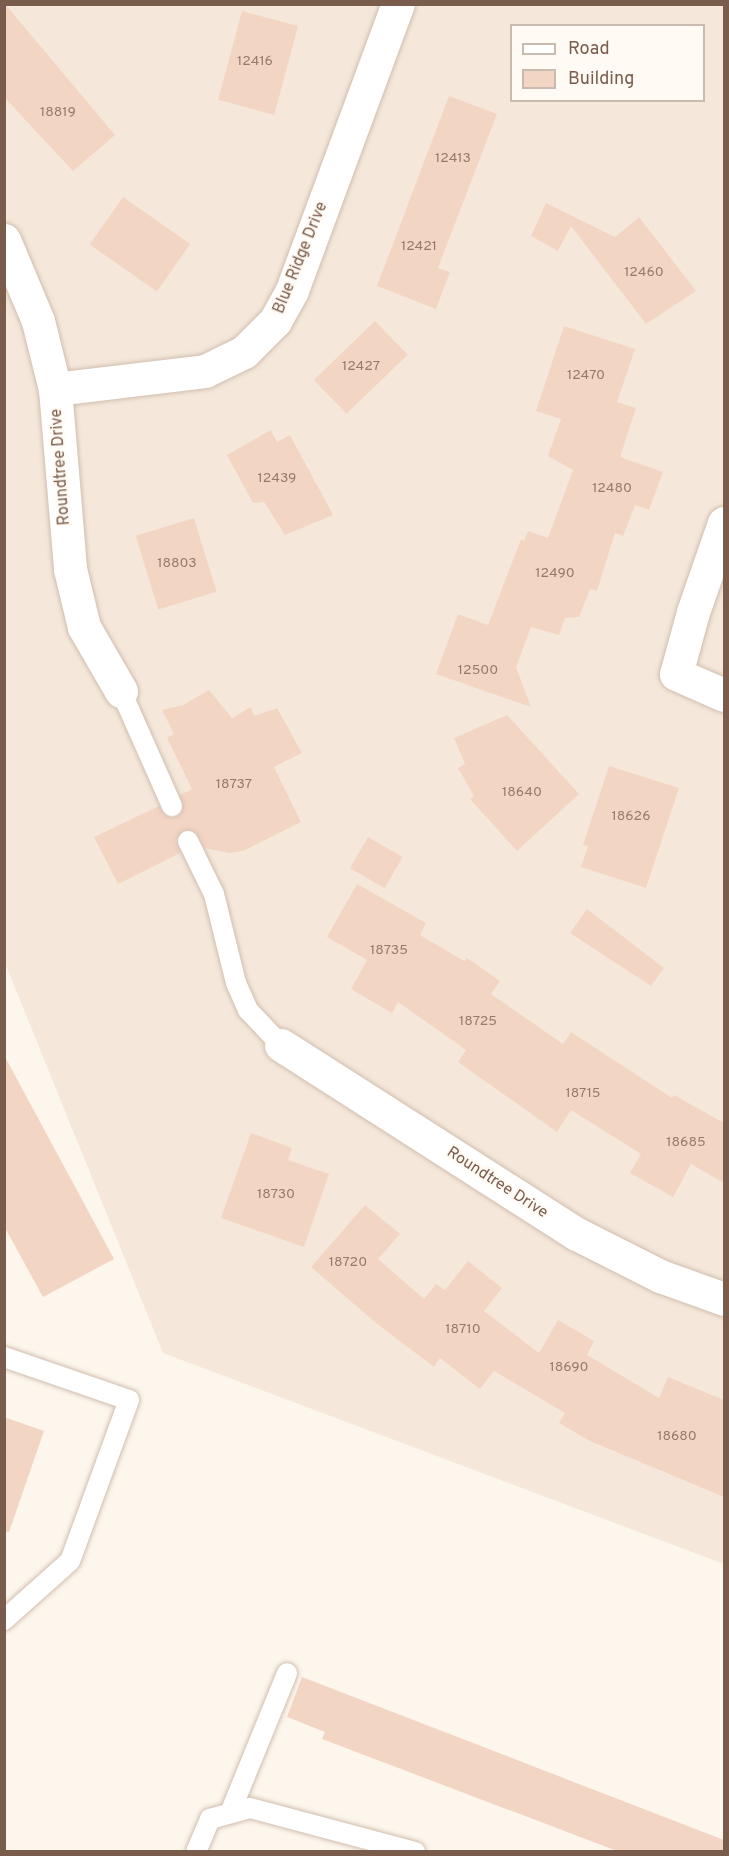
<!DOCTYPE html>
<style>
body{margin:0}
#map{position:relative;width:729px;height:1856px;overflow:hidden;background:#fdf6ec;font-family:Overpass,sans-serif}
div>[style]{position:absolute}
.residential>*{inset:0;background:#f5e8da}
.building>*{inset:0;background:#f3d5c3;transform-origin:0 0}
.roads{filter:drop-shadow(0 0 2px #d1beb0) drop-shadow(0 0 2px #d1beb0)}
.lane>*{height:20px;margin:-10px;padding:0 10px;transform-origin:10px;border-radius:10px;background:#fff}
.street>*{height:33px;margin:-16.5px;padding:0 16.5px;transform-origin:16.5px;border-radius:16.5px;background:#fff}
span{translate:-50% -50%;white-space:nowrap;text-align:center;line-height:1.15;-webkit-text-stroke:4.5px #fffaf3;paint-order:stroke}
.number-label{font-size:14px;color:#987a6a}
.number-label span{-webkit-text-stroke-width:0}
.street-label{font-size:16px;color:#7a5c4d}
.frame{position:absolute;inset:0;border:6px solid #7a5c4d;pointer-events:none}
.legend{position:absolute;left:510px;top:24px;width:195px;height:78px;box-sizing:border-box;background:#fffaf3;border:2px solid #cabbb1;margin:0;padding:8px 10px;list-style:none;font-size:18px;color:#7a5c4d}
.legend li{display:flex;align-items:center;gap:12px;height:30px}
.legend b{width:30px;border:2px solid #cabbb1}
</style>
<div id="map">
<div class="residential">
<div style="clip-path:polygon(evenodd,4px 5px,724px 5px,724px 1564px,163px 1353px,5px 963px,4px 5px,512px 26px,704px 26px,704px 100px,512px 100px,512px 26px)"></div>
</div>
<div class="building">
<div style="clip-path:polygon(5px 4px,115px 135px,73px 171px,4px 97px)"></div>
<div style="left:242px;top:11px;width:58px;height:92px;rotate:15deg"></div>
<div style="clip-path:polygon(449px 96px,497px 114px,438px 268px,450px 272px,436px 309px,377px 286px)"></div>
<div style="left:123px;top:197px;width:82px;height:58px;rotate:35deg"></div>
<div style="clip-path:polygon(546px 203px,615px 237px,639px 217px,696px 291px,646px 324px,571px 226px,558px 251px,531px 236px)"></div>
<div style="left:375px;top:321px;width:47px;height:85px;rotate:46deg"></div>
<div style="clip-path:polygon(564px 326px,635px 349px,617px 402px,636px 408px,620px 457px,663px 472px,649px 510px,635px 505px,623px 536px,615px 533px,597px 591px,590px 589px,579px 617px,565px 618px,559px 635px,531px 627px,516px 667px,531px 707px,436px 674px,458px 614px,488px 625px,521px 539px,524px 541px,528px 531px,548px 538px,573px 470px,548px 456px,561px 419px,536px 411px)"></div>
<div style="clip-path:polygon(271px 430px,277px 442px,290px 435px,333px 515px,285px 535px,264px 502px,253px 503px,227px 455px)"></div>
<div style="left:194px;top:518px;width:77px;height:61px;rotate:73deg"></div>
<div style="clip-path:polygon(209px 690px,232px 718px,251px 707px,254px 716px,277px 708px,302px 753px,274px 767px,301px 822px,243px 851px,229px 853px,205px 848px,195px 831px,183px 830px,176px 840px,180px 853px,118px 884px,94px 837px,159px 806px,170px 818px,181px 813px,180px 795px,192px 789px,167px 738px,174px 734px,162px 710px,183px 705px)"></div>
<div style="clip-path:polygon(507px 715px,579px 794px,517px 851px,470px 799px,474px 796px,458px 768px,465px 764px,454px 738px)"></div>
<div style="clip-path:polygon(609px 766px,679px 788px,646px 888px,581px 867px,588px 846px,583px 845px)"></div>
<div style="left:368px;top:837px;width:40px;height:36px;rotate:30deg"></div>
<div style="clip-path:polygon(357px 884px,426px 923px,420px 935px,464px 961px,467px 958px,500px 981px,491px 994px,563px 1044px,571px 1032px,672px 1098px,674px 1095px,724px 1123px,724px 1183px,691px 1164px,673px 1197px,630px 1173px,641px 1154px,571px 1110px,557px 1132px,458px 1062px,466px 1050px,398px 1002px,392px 1013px,351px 989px,367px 960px,327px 937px)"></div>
<div style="clip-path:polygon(587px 909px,664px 968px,651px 986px,570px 933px)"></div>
<div style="clip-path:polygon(4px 1055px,114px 1259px,43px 1297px,4px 1226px)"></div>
<div style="clip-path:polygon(251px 1133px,292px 1148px,288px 1160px,329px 1174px,304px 1247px,221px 1218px)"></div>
<div style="clip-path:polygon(365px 1205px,400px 1234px,378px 1259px,424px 1299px,436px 1284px,445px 1290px,468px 1261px,502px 1288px,484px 1311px,539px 1353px,558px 1320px,594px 1341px,587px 1355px,659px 1398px,668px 1377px,724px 1400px,724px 1497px,590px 1441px,559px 1423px,565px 1413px,494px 1371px,480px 1389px,440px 1358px,434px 1367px,376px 1323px,311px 1267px)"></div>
<div style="clip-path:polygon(4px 1417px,44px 1431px,9px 1532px,4px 1532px)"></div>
<div style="clip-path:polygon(302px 1677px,724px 1840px,724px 1851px,617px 1851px,322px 1739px,325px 1732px,287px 1717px)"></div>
</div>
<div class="roads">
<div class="lane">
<div style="left:121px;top:691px;width:126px;rotate:66.1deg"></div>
<div style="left:188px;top:841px;width:59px;rotate:63.9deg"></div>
<div style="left:214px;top:894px;width:92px;rotate:76.1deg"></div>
<div style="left:236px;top:983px;width:30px;rotate:66deg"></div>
<div style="left:248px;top:1010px;width:48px;rotate:46.7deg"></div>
<div style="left:4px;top:1357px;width:132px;rotate:19deg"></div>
<div style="left:129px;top:1400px;width:171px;rotate:110.1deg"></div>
<div style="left:70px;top:1561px;width:89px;rotate:138.2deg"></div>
<div style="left:230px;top:1813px;width:151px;rotate:-67.8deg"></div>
<div style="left:196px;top:1852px;width:36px;rotate:-67deg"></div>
<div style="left:210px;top:1819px;width:41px;rotate:-15.4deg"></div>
<div style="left:250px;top:1808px;width:171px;rotate:14.9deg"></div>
</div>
<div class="street">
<div style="left:4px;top:240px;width:88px;rotate:67.2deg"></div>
<div style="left:38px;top:321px;width:70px;rotate:76deg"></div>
<div style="left:55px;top:389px;width:181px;rotate:85.2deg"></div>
<div style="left:70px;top:569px;width:60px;rotate:76.4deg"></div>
<div style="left:84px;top:627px;width:74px;rotate:60deg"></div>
<div style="left:55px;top:389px;width:151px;rotate:-6.8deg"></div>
<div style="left:205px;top:371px;width:43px;rotate:-26deg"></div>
<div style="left:244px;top:352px;width:44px;rotate:-45deg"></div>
<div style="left:275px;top:321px;width:35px;rotate:-61deg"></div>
<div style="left:292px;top:290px;width:305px;rotate:-69.7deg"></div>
<div style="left:724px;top:523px;width:94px;rotate:109.2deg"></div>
<div style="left:693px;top:612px;width:64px;rotate:105.3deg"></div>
<div style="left:676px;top:674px;width:52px;rotate:23.6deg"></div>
<div style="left:281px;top:1045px;width:351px;rotate:32.6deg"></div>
<div style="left:577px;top:1234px;width:93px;rotate:26.8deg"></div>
<div style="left:660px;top:1276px;width:68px;rotate:19.8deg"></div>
</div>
</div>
<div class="number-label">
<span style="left:255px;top:62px">12416</span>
<span style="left:58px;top:113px">18819</span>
<span style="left:453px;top:159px">12413</span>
<span style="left:419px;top:247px">12421</span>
<span style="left:644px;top:273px">12460</span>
<span style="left:361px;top:367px">12427</span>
<span style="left:586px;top:376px">12470</span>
<span style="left:277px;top:479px">12439</span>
<span style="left:612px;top:489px">12480</span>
<span style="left:177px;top:564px">18803</span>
<span style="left:555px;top:574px">12490</span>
<span style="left:478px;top:671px">12500</span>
<span style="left:234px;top:785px">18737</span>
<span style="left:522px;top:793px">18640</span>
<span style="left:631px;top:817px">18626</span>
<span style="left:389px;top:951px">18735</span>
<span style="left:478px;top:1022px">18725</span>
<span style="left:583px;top:1094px">18715</span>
<span style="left:686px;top:1143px">18685</span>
<span style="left:276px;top:1195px">18730</span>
<span style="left:348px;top:1263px">18720</span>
<span style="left:463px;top:1330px">18710</span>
<span style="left:569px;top:1368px">18690</span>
<span style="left:677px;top:1437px">18680</span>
</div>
<div class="street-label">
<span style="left:301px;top:258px;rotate:-68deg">Blue Ridge Drive</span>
<span style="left:61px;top:467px;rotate:-94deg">Roundtree Drive</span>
<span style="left:497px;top:1183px;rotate:33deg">Roundtree Drive</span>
</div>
<div class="frame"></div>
<ul class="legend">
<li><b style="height:8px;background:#fff"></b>Road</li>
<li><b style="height:16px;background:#f3d5c3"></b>Building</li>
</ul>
</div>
